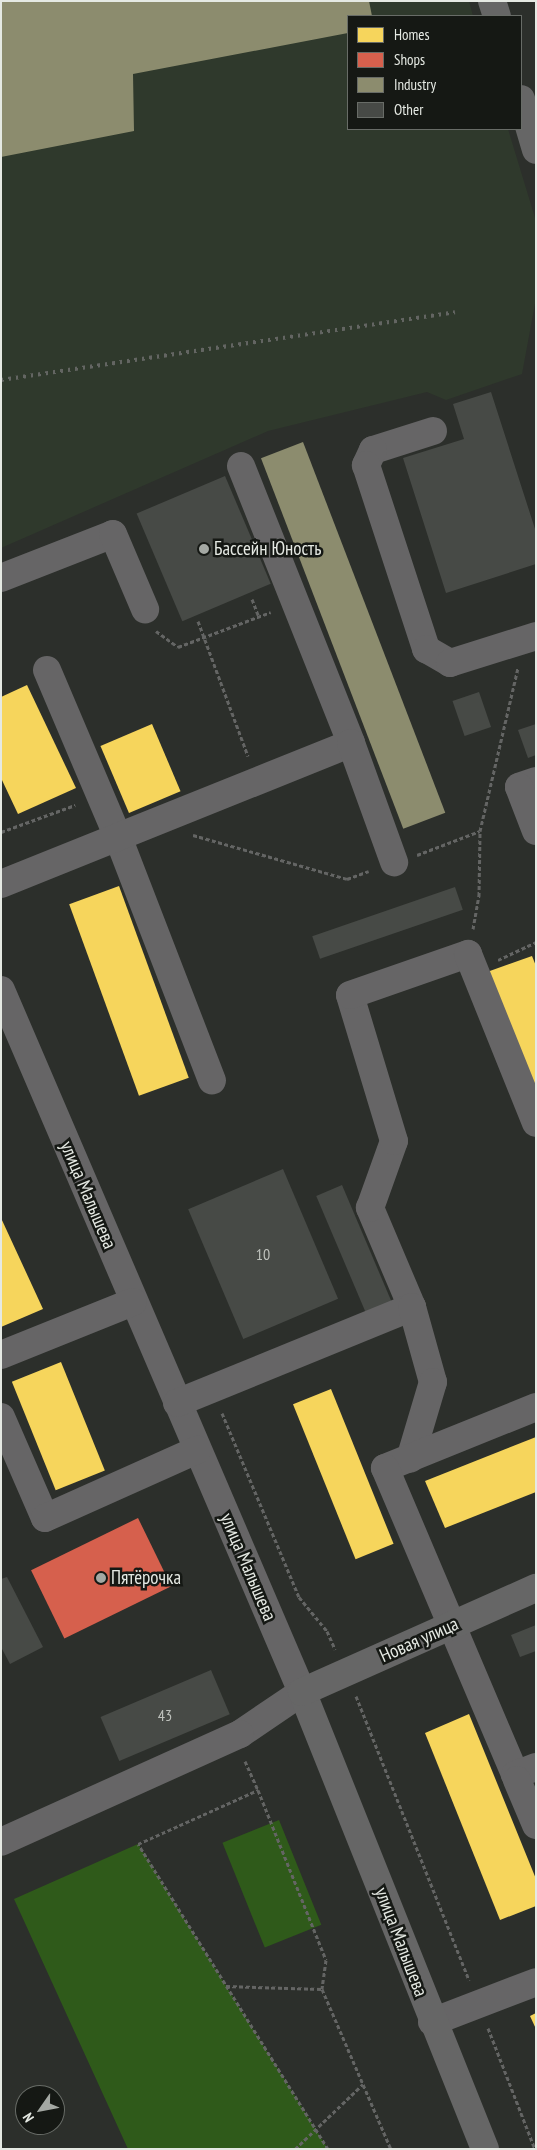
<!DOCTYPE html>
<meta charset="utf-8">
<style>
body{margin:0}
#map{position:relative;width:537px;height:2150px;overflow:hidden;background:#2c2f2b;font-family:"PT Sans Narrow",sans-serif}
div>[style]{position:absolute}
.built>*{inset:0;background:#2f392c}
.green>*{inset:0;background:#2f5a1a;transform-origin:0 0}
.homes>*{inset:0;background:#f6d55c;transform-origin:0 0}
.shops>*{inset:0;background:#d6604d;transform-origin:0 0}
.industry>*{inset:0;background:#8c8c6e;transform-origin:0 0}
.building>*{inset:0;background:#474a46;transform-origin:0 0}
.path>*{height:3px;margin-top:-1.5px;transform-origin:0;background:repeating-linear-gradient(90deg,#646564 0 4px,transparent 0 6.5px)}
.minor>*{height:28px;margin:-14px;padding:0 14px;transform-origin:14px;border-radius:14px;background:#666566}
.major>*{height:28px;margin:-14px;padding:0 14px;transform-origin:14px;border-radius:14px;background:#666}
.rail>*{height:4px;margin-top:-2px;transform-origin:0;background:repeating-linear-gradient(90deg,#636562 0 2.5px,transparent 0 7.5px)}
.dots>*{width:14px;height:14px;translate:-50% -50%;box-sizing:border-box;border:2px solid #151814;border-radius:50%}
span{translate:-50% -50%;white-space:nowrap;text-align:center;line-height:1.15;-webkit-text-stroke:5px #151814;paint-order:stroke}
.number-label{font-size:16px;color:#bec1bc}
.number-label span{-webkit-text-stroke-width:0}
.poi-label{font-size:19px;color:#e5e9e3}
.left{translate:0 -50%;text-align:left}
.street-label{font-size:19px;color:#e5e9e3}
.frame{position:absolute;inset:0;border:2px solid #e5e9e3;pointer-events:none}
.legend{position:absolute;left:347px;top:15px;width:175px;height:115px;box-sizing:border-box;background:#151814;border:1px solid #686c67;margin:0;padding:6px 9px;list-style:none;font-size:15px;color:#e5e9e3}
.legend li{display:flex;align-items:center;gap:10px;height:25px}
.legend b{width:25px;border:1px solid #686c67}
.north{position:absolute;left:15px;top:2085px;width:50px;height:50px;box-sizing:border-box;background:#151814;border:1px solid #686c67;border-radius:50%;rotate:237deg;font-size:14px;font-weight:700;line-height:20px;text-align:center;color:#e5e9e3}
.north::after{content:'';display:block;margin:auto;width:18px;height:22px;background:#a4a8a3;clip-path:polygon(50% 0,100% 100%,50% 72%,0 100%)}
</style>
<div id="map">
<div class="built">
<div style="clip-path:polygon(1px 1px,469px 1px,473px 16px,348px 16px,348px 129px,508px 129px,536px 221px,536px 298px,522px 374px,446px 400px,427px 392px,268px 431px,1px 548px)"></div>
</div>
<div class="green">
<div style="left:279px;top:1820px;width:113px;height:61px;rotate:68deg"></div>
<div style="clip-path:polygon(138px 1844px,226px 1986px,328px 2149px,128px 2149px,14px 1899px)"></div>
</div>
<div class="homes">
<div style="clip-path:polygon(27px 685px,76px 788px,18px 814px,1px 778px,1px 697px)"></div>
<div style="left:152px;top:724px;width:73px;height:56px;rotate:67deg"></div>
<div style="left:119px;top:886px;width:204px;height:53px;rotate:70deg"></div>
<div style="clip-path:polygon(532px 956px,536px 966px,536px 1095px,487px 972px)"></div>
<div style="clip-path:polygon(1px 1218px,43px 1309px,1px 1327px)"></div>
<div style="left:61px;top:1362px;width:117px;height:53px;rotate:68deg"></div>
<div style="left:331px;top:1389px;width:167px;height:41px;rotate:68deg"></div>
<div style="clip-path:polygon(536px 1437px,536px 1492px,445px 1528px,425px 1481px)"></div>
<div style="clip-path:polygon(469px 1714px,536px 1879px,536px 1906px,500px 1920px,425px 1733px)"></div>
<div style="clip-path:polygon(536px 2013px,536px 2029px,530px 2016px)"></div>
</div>
<div class="shops">
<div style="left:138px;top:1518px;width:76px;height:119px;rotate:64deg"></div>
</div>
<div class="industry">
<div style="clip-path:polygon(1px 1px,369px 1px,372px 16px,348px 16px,348px 33px,133px 74px,134px 131px,1px 157px)"></div>
<div style="left:303px;top:442px;width:397px;height:45px;rotate:69deg"></div>
</div>
<div class="building">
<div style="clip-path:polygon(491px 392px,536px 532px,536px 564px,446px 593px,403px 458px,464px 439px,453px 404px)"></div>
<div style="left:225px;top:476px;width:117px;height:96px;rotate:67deg"></div>
<div style="left:479px;top:692px;width:37px;height:28px;rotate:71deg"></div>
<div style="clip-path:polygon(536px 724px,536px 755px,528px 758px,518px 730px)"></div>
<div style="left:455px;top:887px;width:24px;height:151px;rotate:71deg"></div>
<div style="left:283px;top:1169px;width:141px;height:103px;rotate:67deg"></div>
<div style="left:342px;top:1185px;width:128px;height:28px;rotate:67deg"></div>
<div style="clip-path:polygon(7px 1577px,43px 1647px,10px 1664px,1px 1647px,1px 1579px)"></div>
<div style="clip-path:polygon(536px 1625px,536px 1651px,520px 1657px,511px 1635px)"></div>
<div style="left:211px;top:1670px;width:48px;height:120px;rotate:67deg"></div>
</div>
<div class="path">
<div style="left:252px;top:599px;width:19px;rotate:69deg"></div>
<div style="left:198px;top:621px;width:144px;rotate:69.7deg"></div>
<div style="left:156px;top:631px;width:27px;rotate:36deg"></div>
<div style="left:178px;top:647px;width:99px;rotate:-20.6deg"></div>
<div style="left:1px;top:832px;width:79px;rotate:-20deg"></div>
<div style="left:193px;top:835px;width:160px;rotate:15.9deg"></div>
<div style="left:347px;top:879px;width:23px;rotate:-20deg"></div>
<div style="left:417px;top:855px;width:67px;rotate:-20.9deg"></div>
<div style="left:480px;top:831px;width:167px;rotate:-76.9deg"></div>
<div style="left:473px;top:929px;width:34px;rotate:-80deg"></div>
<div style="left:479px;top:896px;width:65px;rotate:-89.1deg"></div>
<div style="left:498px;top:960px;width:42px;rotate:-25.3deg"></div>
<div style="left:222px;top:1413px;width:199px;rotate:67.3deg"></div>
<div style="left:299px;top:1597px;width:44px;rotate:50.5deg"></div>
<div style="left:327px;top:1631px;width:20px;rotate:66deg"></div>
<div style="left:356px;top:1696px;width:306px;rotate:68.3deg"></div>
<div style="left:245px;top:1761px;width:32px;rotate:66deg"></div>
<div style="left:226px;top:1986px;width:96px;rotate:1.8deg"></div>
<div style="left:488px;top:2028px;width:130px;rotate:68.8deg"></div>
<div style="left:295px;top:2149px;width:94px;rotate:-43.7deg"></div>
<div style="left:328px;top:2149px;width:359px;rotate:-121.9deg"></div>
<div style="left:138px;top:1844px;width:132px;rotate:-24.2deg"></div>
<div style="left:258px;top:1790px;width:183px;rotate:68.2deg"></div>
<div style="left:326px;top:1960px;width:29px;rotate:98deg"></div>
<div style="left:322px;top:1989px;width:174px;rotate:66.7deg"></div>
</div>
<div class="minor">
<div style="left:433px;top:431px;width:63px;rotate:162.4deg"></div>
<div style="left:373px;top:450px;width:17px;rotate:115deg"></div>
<div style="left:366px;top:465px;width:194px;rotate:71.9deg"></div>
<div style="left:426px;top:649px;width:28px;rotate:30deg"></div>
<div style="left:450px;top:663px;width:90px;rotate:-17.4deg"></div>
<div style="left:241px;top:466px;width:298px;rotate:68.3deg"></div>
<div style="left:1px;top:578px;width:120px;rotate:-21.4deg"></div>
<div style="left:113px;top:534px;width:82px;rotate:66.9deg"></div>
<div style="left:47px;top:670px;width:181px;rotate:67deg"></div>
<div style="left:118px;top:837px;width:261px;rotate:68.9deg"></div>
<div style="left:536px;top:781px;width:18px;rotate:161deg"></div>
<div style="left:519px;top:787px;width:47px;rotate:68.9deg"></div>
<div style="left:1px;top:884px;width:377px;rotate:-21.9deg"></div>
<div style="left:351px;top:743px;width:127px;rotate:70.1deg"></div>
<div style="left:1px;top:990px;width:764px;rotate:66.79deg"></div>
<div style="left:302px;top:1692px;width:75px;rotate:145.9deg"></div>
<div style="left:240px;top:1734px;width:262px;rotate:155.7deg"></div>
<div style="left:412px;top:1307px;width:108px;rotate:-113deg"></div>
<div style="left:370px;top:1208px;width:71px;rotate:-70.3deg"></div>
<div style="left:394px;top:1141px;width:152px;rotate:-106.8deg"></div>
<div style="left:350px;top:995px;width:125px;rotate:-19.2deg"></div>
<div style="left:468px;top:954px;width:182px;rotate:68.1deg"></div>
<div style="left:1px;top:1355px;width:142px;rotate:-21.9deg"></div>
<div style="left:177px;top:1403px;width:254px;rotate:-22.2deg"></div>
<div style="left:412px;top:1307px;width:78px;rotate:74.4deg"></div>
<div style="left:433px;top:1382px;width:80px;rotate:106.6deg"></div>
<div style="left:536px;top:1407px;width:163px;rotate:158deg"></div>
<div style="left:385px;top:1468px;width:333px;rotate:67deg"></div>
<div style="left:515px;top:1775px;width:22px;rotate:-21deg"></div>
<div style="left:1px;top:1417px;width:110px;rotate:66.5deg"></div>
<div style="left:45px;top:1518px;width:167px;rotate:-24.1deg"></div>
<div style="left:517px;top:1780px;width:49px;rotate:67.1deg"></div>
<div style="left:432px;top:2022px;width:111px;rotate:-21deg"></div>
</div>
<div class="major">
<div style="left:492px;top:1px;width:16px;rotate:72deg"></div>
<div style="left:521px;top:99px;width:53px;rotate:73.6deg"></div>
<div style="left:485px;top:2149px;width:492px;rotate:-111.8deg"></div>
<div style="left:302px;top:1692px;width:256px;rotate:-24deg"></div>
</div>
<div class="rail">
<div style="left:1px;top:380px;width:459px;rotate:-8.5deg"></div>
</div>
<div class="dots">
<div style="left:204px;top:549px;background:#a4a8a3"></div>
<div style="left:101px;top:1578px;background:#a4a8a3"></div>
</div>
<div class="number-label">
<span style="left:263px;top:1254px">10</span>
<span style="left:165px;top:1715px">43</span>
</div>
<div class="poi-label">
<span class="left" style="left:214px;top:549px">Бассейн Юность</span>
<span class="left" style="left:111px;top:1578px">Пятёрочка</span>
</div>
<div class="street-label">
<span style="left:88px;top:1195px;rotate:67deg">улица Малышева</span>
<span style="left:248px;top:1567px;rotate:67deg">улица Малышева</span>
<span style="left:419px;top:1640px;rotate:-24deg">Новая улица</span>
<span style="left:401px;top:1942px;rotate:69deg">улица Малышева</span>
</div>
<div class="frame"></div>
<ul class="legend">
<li><b style="height:14px;background:#f6d55c"></b>Homes</li>
<li><b style="height:14px;background:#d6604d"></b>Shops</li>
<li><b style="height:14px;background:#8c8c6e"></b>Industry</li>
<li><b style="height:14px;background:#474a46"></b>Other</li>
</ul>
<div class="north">N</div>
</div>
